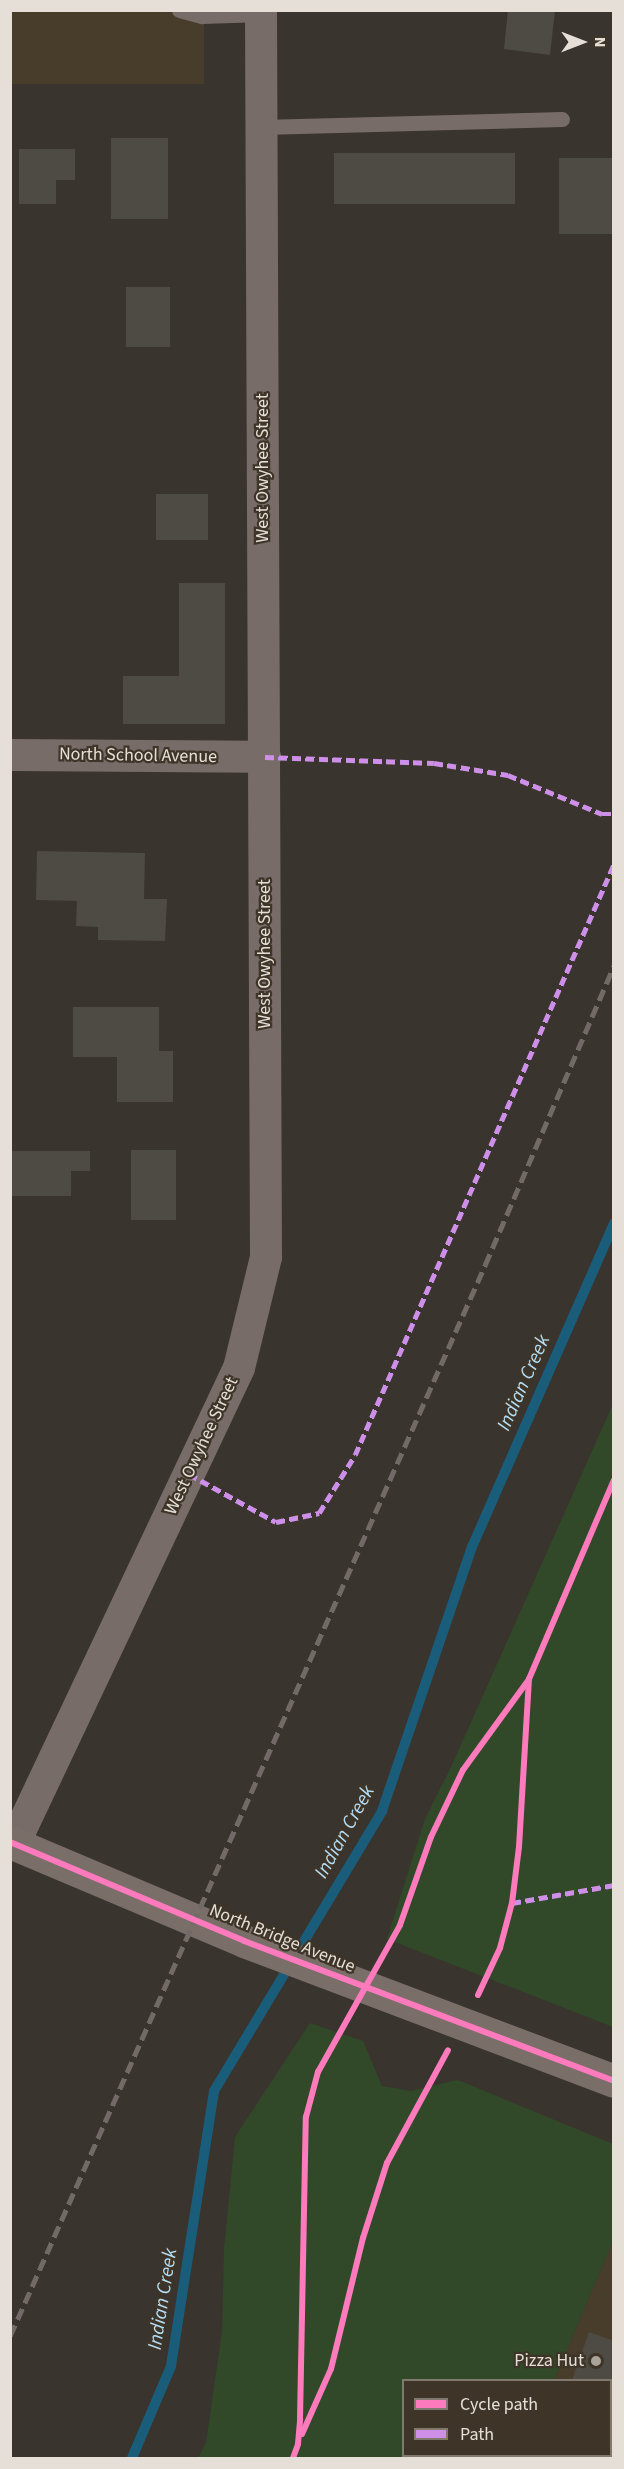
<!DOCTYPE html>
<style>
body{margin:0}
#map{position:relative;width:624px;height:2469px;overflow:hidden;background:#39342d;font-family:"Source Sans 3",sans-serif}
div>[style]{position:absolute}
.built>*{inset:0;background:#483d2a;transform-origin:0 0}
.green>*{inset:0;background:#314928}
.stream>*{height:10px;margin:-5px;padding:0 5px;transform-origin:5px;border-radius:5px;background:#1a5d7b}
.building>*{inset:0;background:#4e4b45;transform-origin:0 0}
.lane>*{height:15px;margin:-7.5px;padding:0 7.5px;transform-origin:7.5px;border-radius:7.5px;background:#786c69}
.street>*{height:32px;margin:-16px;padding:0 16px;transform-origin:16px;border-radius:16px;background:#786c69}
.secondary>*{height:33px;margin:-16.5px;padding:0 16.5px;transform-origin:16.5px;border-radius:16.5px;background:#7a6e69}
.rail>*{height:4.5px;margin-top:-2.25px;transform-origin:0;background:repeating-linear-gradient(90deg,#726a66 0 12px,transparent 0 18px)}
.quiet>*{height:4.5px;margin-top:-2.25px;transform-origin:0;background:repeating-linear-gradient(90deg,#ce8fe9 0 9px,transparent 0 13.5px)}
.cycleway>*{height:6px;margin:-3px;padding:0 3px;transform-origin:3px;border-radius:3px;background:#fd7abc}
.dots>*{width:16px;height:16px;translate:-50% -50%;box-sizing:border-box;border:3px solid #3e3528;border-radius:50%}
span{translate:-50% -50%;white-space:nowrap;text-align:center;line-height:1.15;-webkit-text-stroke:4.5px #3e3528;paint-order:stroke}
.street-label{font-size:18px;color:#e5dfd7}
.poi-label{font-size:18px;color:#e5dfd7}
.right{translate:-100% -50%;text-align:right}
.water-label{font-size:20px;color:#b3ddf6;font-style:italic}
.frame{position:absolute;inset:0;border:12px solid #e5dfd7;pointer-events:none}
.legend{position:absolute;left:402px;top:2379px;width:210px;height:78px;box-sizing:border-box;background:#3e3528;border:2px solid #81796e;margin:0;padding:8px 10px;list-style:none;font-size:18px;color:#e5dfd7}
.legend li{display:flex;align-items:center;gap:12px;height:30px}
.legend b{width:30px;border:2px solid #81796e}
.north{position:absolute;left:552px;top:12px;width:60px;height:60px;-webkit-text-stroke:4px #3e3528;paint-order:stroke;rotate:90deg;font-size:16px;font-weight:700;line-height:24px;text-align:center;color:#e5dfd7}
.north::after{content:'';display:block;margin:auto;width:21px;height:27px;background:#e5dfd7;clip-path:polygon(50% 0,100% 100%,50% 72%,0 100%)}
</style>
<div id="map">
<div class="built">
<div style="left:10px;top:11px;width:194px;height:73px"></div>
<div style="clip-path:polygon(613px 2241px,613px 2458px,521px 2458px,522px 2456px,610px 2456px,610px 2380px,554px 2380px)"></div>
</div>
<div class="green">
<div style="clip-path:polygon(613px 1404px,613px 2027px,387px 1939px,425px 1819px,451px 1767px)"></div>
<div style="clip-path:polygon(310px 2023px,363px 2041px,382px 2086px,411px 2091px,458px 2080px,613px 2144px,613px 2241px,554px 2380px,404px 2380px,404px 2456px,522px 2456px,521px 2458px,198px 2458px,206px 2443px,222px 2331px,224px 2249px,235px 2137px)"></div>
</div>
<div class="stream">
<div style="left:132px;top:2458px;width:100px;rotate:-67deg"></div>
<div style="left:171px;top:2366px;width:278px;rotate:-81.1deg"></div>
<div style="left:214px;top:2091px;width:327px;rotate:-59deg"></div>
<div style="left:382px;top:1811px;width:279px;rotate:-71.2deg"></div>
<div style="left:472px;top:1547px;width:354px;rotate:-66.3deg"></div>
</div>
<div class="building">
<div style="clip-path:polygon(508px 10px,555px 10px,550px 55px,504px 49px)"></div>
<div style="left:111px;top:138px;width:57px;height:81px"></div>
<div style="clip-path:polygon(19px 149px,75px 149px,75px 180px,56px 180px,56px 204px,19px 204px)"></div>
<div style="left:515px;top:153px;width:51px;height:181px;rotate:90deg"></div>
<div style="left:559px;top:158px;width:55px;height:76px"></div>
<div style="left:126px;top:287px;width:44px;height:60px"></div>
<div style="left:156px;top:494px;width:52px;height:46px"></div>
<div style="clip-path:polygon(179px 583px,225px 583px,225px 724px,123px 724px,123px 676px,179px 676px)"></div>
<div style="clip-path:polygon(37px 851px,145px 853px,144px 899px,167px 899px,165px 941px,98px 940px,98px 927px,76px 926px,77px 901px,36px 900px)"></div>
<div style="clip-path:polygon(73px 1007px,159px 1007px,159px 1051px,173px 1051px,173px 1102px,117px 1102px,117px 1057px,73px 1057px)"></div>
<div style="left:131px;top:1150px;width:45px;height:70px"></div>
<div style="clip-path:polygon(10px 1151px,90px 1151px,90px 1171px,71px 1171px,71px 1196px,10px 1196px)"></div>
<div style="clip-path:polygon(589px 2332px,614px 2341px,614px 2417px,611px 2425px,610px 2380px,572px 2380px)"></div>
</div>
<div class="lane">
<div style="left:179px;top:10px;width:24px;rotate:15deg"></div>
<div style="left:202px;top:16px;width:59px;rotate:-1.9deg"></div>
<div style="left:261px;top:127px;width:301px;rotate:-1.5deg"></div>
</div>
<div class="street">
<div style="left:10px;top:755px;width:255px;rotate:0.4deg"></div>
<div style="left:14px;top:1844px;width:526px;rotate:-64.7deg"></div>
<div style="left:239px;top:1368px;width:114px;rotate:-76.3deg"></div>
<div style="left:266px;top:1257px;width:1247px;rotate:-90.23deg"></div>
</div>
<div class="secondary">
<div style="left:10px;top:1842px;width:254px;rotate:22.9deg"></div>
<div style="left:244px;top:1941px;width:396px;rotate:20.7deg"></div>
</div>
<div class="rail">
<div style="left:10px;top:2336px;width:1172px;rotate:-66.08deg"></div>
<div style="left:485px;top:1265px;width:327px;rotate:-66.7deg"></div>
</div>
<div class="quiet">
<div style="left:265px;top:757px;width:169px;rotate:2deg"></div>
<div style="left:434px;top:763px;width:75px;rotate:9.2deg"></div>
<div style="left:508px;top:775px;width:102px;rotate:22.5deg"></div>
<div style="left:602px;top:814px;width:12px"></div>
<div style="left:189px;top:1474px;width:99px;rotate:28.9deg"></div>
<div style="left:276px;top:1522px;width:44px;rotate:-11.8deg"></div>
<div style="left:319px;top:1513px;width:68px;rotate:-58.2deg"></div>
<div style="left:355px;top:1455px;width:645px;rotate:-66.34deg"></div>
<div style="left:512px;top:1903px;width:104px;rotate:-10deg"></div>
</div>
<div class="cycleway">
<div style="left:10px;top:1842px;width:254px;rotate:22.9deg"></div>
<div style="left:244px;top:1941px;width:396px;rotate:20.7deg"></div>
<div style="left:478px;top:1995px;width:52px;rotate:-64.9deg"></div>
<div style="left:500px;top:1948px;width:47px;rotate:-75.1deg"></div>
<div style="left:512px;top:1903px;width:56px;rotate:-82.9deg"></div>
<div style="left:519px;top:1847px;width:168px;rotate:-86.6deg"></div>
<div style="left:302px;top:2434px;width:71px;rotate:-66deg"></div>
<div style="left:331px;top:2369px;width:135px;rotate:-76.3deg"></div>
<div style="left:363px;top:2238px;width:79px;rotate:-72.3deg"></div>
<div style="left:387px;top:2163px;width:128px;rotate:-61.6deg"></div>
<div style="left:293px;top:2458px;width:15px;rotate:-70deg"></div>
<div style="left:298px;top:2444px;width:25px;rotate:-85deg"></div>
<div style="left:300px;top:2419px;width:302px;rotate:-88.9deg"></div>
<div style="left:306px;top:2117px;width:47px;rotate:-75.1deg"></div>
<div style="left:318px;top:2072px;width:168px;rotate:-60.8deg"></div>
<div style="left:400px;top:1925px;width:93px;rotate:-70.6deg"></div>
<div style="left:431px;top:1837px;width:74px;rotate:-64.5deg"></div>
<div style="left:463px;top:1770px;width:112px;rotate:-54deg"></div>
<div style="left:529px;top:1679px;width:216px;rotate:-66.9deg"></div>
</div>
<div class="dots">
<div style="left:596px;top:2361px;background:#a9a39c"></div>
</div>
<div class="street-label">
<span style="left:263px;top:468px;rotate:-90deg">West Owyhee Street</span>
<span style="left:138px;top:756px;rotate:1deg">North School Avenue</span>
<span style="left:265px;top:954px;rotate:-90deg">West Owyhee Street</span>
<span style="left:202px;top:1446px;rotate:-65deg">West Owyhee Street</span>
<span style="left:282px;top:1939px;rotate:22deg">North Bridge Avenue</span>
</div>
<div class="poi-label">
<span class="right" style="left:584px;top:2361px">Pizza Hut</span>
</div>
<div class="water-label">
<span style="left:524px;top:1383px;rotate:-66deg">Indian Creek</span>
<span style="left:345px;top:1832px;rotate:-61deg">Indian Creek</span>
<span style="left:163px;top:2299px;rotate:-81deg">Indian Creek</span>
</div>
<div class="frame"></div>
<ul class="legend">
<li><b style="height:8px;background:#fd7abc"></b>Cycle path</li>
<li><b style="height:8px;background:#ce8fe9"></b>Path</li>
</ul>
<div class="north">N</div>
</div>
